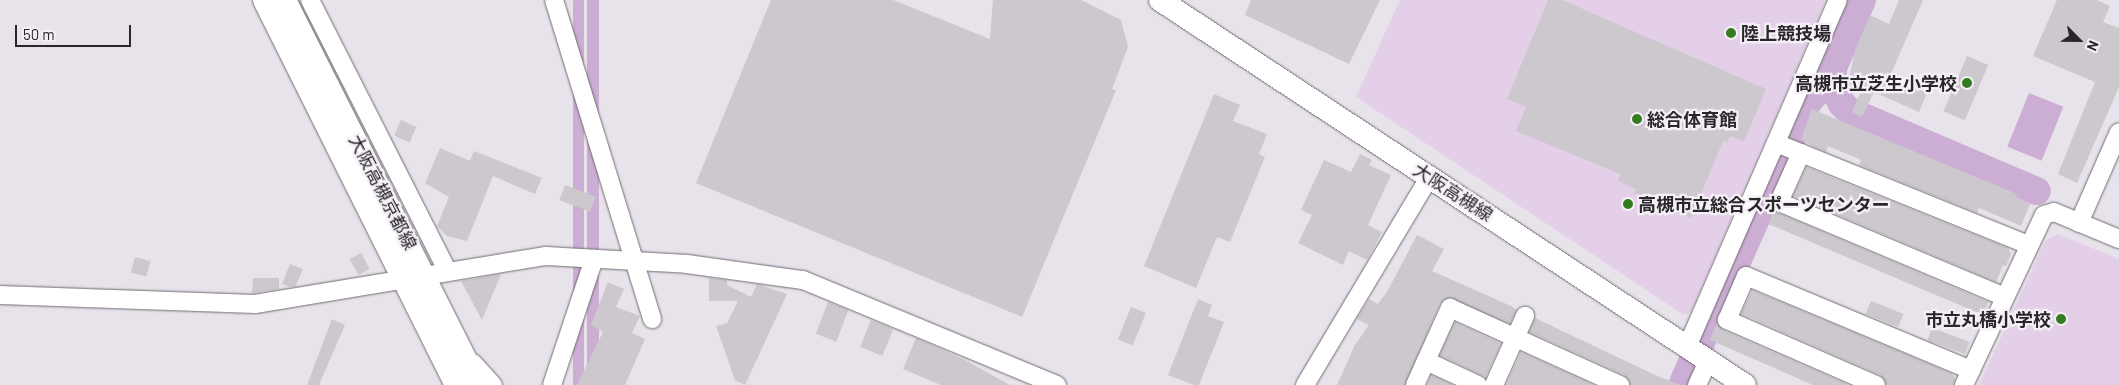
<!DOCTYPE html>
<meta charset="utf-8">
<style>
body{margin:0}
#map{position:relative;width:2119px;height:385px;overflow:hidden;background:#e8e2ea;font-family:Barlow,"Noto Sans JP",sans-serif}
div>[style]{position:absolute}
.green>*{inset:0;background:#e3cfe8}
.water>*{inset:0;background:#ccadd4;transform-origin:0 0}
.river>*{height:28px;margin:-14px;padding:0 14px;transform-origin:14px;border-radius:14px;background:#ccadd4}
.building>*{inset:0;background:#cdc7ce;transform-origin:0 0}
.roads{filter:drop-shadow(0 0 1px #716c73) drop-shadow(0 0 1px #716c73)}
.minor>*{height:18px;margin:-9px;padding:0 9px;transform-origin:9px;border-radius:9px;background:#fff}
.major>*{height:22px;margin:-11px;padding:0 11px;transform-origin:11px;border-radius:11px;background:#fff}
.dots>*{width:14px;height:14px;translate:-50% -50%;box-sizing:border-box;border:2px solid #f5eff7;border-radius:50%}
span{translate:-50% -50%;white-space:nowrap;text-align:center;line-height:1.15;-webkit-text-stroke:4.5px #f5eff7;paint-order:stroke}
.poi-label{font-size:18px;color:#292729;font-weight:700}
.left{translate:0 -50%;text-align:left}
.right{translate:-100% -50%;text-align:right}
.street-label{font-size:18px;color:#292729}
.north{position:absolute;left:2054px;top:15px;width:50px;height:50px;-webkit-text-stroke:4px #f5eff7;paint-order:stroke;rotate:113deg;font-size:14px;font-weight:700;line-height:20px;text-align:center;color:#292729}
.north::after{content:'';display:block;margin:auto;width:18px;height:22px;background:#292729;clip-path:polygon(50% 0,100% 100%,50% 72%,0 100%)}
.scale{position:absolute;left:15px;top:25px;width:116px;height:22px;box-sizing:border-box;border:2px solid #292729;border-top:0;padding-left:6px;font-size:15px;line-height:18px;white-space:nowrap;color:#292729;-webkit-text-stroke:4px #f5eff7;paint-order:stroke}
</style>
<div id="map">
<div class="green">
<div style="clip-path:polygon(1400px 0,1826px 0,1691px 312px,1684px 315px,1356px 97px)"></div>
<div style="clip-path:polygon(2058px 234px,2119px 259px,2119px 385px,1979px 385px,2046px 240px)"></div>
</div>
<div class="water">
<div style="left:573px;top:0;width:11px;height:402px"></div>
<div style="left:587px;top:0;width:12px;height:402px"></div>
<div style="left:2029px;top:93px;width:37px;height:58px;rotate:22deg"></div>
</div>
<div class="river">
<div style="left:1862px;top:0;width:74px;rotate:113.1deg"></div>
<div style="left:1833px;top:68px;width:15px;rotate:94deg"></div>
<div style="left:1832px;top:83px;width:23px;rotate:65deg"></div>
<div style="left:1842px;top:104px;width:10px;rotate:45deg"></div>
<div style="left:1849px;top:111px;width:204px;rotate:23.1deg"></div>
<div style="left:1682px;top:385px;width:310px;rotate:-66deg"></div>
<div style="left:1808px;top:102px;width:25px;rotate:-48deg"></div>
<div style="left:1825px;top:83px;width:17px;rotate:-62deg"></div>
</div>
<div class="building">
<div style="clip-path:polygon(771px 0,893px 0,990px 39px,993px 0,1081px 0,1121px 20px,1128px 47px,1112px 89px,1116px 90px,1022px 317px,696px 183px)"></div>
<div style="clip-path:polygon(1251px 0,1380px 0,1349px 64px,1245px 15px)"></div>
<div style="clip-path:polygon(1548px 0,1562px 0,1766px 89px,1744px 142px,1730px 136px,1727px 143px,1723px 141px,1691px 218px,1634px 194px,1636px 189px,1618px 181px,1620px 174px,1516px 131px,1526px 107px,1507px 99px)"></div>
<div style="clip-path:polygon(1899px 0,1923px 0,1890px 76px,1927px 93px,1919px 112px,1874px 92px,1862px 117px,1852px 112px,1862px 89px,1848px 84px,1855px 50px,1870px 15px,1889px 24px)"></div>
<div style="clip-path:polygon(2057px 0,2097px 0,2110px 6px,2103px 22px,2119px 28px,2119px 87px,2077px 183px,2058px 174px,2095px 82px,2033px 56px)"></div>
<div style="left:1967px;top:56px;width:23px;height:60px;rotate:23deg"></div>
<div style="clip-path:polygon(1214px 94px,1240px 105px,1233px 121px,1267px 134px,1259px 154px,1265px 157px,1230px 242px,1217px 237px,1196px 288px,1144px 266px)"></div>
<div style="clip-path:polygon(1812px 109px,2017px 194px,2016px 197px,2030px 204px,2021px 226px,1979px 208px,1977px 213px,1859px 165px,1861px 160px,1828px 146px,1826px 152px,1812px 146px,1801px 139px)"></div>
<div style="left:401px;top:120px;width:17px;height:17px;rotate:24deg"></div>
<div style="clip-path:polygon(440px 148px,470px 161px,474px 151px,542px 178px,535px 194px,493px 176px,467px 241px,447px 236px,437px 226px,449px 197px,425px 183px)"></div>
<div style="clip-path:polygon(1360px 154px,1372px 160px,1369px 165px,1391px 175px,1368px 225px,1382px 232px,1367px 260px,1349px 251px,1343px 265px,1298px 243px,1312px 215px,1301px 210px,1324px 160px,1351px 172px)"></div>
<div style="clip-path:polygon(1806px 167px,2008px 248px,2011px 254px,2006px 266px,2003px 265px,1996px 282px,1793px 196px)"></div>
<div style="left:565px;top:185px;width:33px;height:16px;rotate:21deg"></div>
<div style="left:1774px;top:211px;width:233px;height:14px;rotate:23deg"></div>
<div style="clip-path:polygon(1417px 235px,1444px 249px,1432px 271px,1511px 306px,1517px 310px,1510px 324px,1448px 298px,1440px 304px,1405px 385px,1337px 385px,1355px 345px,1369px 325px,1357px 319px,1369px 299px,1378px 304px,1388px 290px)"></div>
<div style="left:361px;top:253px;width:18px;height:13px;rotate:61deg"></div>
<div style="left:135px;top:257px;width:16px;height:16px;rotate:15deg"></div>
<div style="clip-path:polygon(290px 264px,303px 269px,295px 287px,290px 287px,282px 284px)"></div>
<div style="clip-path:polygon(501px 274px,482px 320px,461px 281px)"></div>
<div style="clip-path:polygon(253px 278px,279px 278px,279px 289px,252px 293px)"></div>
<div style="clip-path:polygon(709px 278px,727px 280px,727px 285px,751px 297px,757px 284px,787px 294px,745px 385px,735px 380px,716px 326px,727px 323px,738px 301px,709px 301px)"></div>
<div style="clip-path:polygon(608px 282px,624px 289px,616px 307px,640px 316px,632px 333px,645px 339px,625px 385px,577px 385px,603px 332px,591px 325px)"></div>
<div style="clip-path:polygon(1752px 290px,1951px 373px,1955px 378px,1954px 385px,1886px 385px,1880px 375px,1741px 314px)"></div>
<div style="clip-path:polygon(1198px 299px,1212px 305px,1208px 316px,1224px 322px,1199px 385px,1194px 385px,1168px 375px)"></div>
<div style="left:1871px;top:301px;width:35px;height:14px;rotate:22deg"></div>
<div style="left:828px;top:302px;width:22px;height:34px;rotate:21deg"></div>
<div style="left:1131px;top:307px;width:16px;height:35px;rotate:22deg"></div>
<div style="clip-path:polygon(1535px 318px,1653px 374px,1680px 385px,1630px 385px,1624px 375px,1529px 332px)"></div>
<div style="clip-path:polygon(332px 319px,345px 325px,319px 385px,307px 385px)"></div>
<div style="left:871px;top:320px;width:24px;height:29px;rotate:22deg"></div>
<div style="left:1455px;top:322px;width:51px;height:37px;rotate:25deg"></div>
<div style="clip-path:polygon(1717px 323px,1723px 330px,1849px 385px,1813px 385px,1710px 340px)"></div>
<div style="left:1932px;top:328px;width:40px;height:13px;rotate:20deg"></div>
<div style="clip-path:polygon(916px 338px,963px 359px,1010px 385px,941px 385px,903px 369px)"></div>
<div style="clip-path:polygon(1521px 352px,1594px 385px,1506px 385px)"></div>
<div style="clip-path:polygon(1431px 375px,1453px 385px,1427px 385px)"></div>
</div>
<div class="roads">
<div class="minor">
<div style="left:310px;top:0;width:303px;rotate:63.1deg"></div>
<div style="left:554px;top:0;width:334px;rotate:72.9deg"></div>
<div style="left:1776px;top:143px;width:273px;rotate:22deg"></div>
<div style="left:1801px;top:153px;width:54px;rotate:114.2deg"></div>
<div style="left:1779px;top:202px;width:245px;rotate:22.8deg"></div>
<div style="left:2079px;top:223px;width:99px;rotate:-66.3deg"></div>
<div style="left:0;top:295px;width:255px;rotate:2deg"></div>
<div style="left:255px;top:304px;width:295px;rotate:-9.4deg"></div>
<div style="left:546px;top:256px;width:141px;rotate:3.2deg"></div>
<div style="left:687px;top:264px;width:117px;rotate:7.9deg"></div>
<div style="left:803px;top:280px;width:275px;rotate:22.5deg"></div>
<div style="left:1687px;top:347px;width:378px;rotate:-66.5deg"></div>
<div style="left:1426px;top:361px;width:57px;rotate:24.8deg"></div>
<div style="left:473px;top:363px;width:30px;rotate:48deg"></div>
<div style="left:552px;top:385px;width:133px;rotate:-71.6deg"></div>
<div style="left:1305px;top:385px;width:244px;rotate:-59.1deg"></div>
<div style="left:1415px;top:385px;width:85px;rotate:-65.6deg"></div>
<div style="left:1450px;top:308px;width:187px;rotate:24.4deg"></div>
<div style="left:1494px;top:385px;width:76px;rotate:-65.8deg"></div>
<div style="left:1697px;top:385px;width:26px;rotate:-65deg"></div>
<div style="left:1876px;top:385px;width:163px;rotate:-156.4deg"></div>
<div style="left:1727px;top:320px;width:48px;rotate:-66.6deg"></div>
<div style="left:1746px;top:276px;width:244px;rotate:22.7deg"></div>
<div style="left:1964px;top:385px;width:188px;rotate:-64.8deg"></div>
<div style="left:2044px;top:215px;width:10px;rotate:-17deg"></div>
<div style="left:2054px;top:212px;width:70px;rotate:22.6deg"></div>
</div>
<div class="major">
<div style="left:264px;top:0;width:430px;rotate:63.5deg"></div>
<div style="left:285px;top:0;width:431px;rotate:63.3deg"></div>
<div style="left:1160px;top:0;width:700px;rotate:33.35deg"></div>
</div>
</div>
<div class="dots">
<div style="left:1731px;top:33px;background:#357b1f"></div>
<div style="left:1967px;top:83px;background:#357b1f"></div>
<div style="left:1637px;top:119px;background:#357b1f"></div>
<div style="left:1628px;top:204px;background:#357b1f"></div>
<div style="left:2061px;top:319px;background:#357b1f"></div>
</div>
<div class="poi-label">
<span class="left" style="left:1741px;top:33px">陸上競技場</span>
<span class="right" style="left:1957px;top:83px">高槻市立芝生小学校</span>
<span class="left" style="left:1647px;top:119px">総合体育館</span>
<span class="left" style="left:1638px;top:204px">高槻市立総合スポーツセンター</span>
<span class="right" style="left:2051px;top:319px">市立丸橋小学校</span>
</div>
<div class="street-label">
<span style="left:383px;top:192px;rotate:63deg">大阪高槻京都線</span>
<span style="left:1453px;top:192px;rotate:33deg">大阪高槻線</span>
</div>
<div class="north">N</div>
<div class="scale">50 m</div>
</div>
